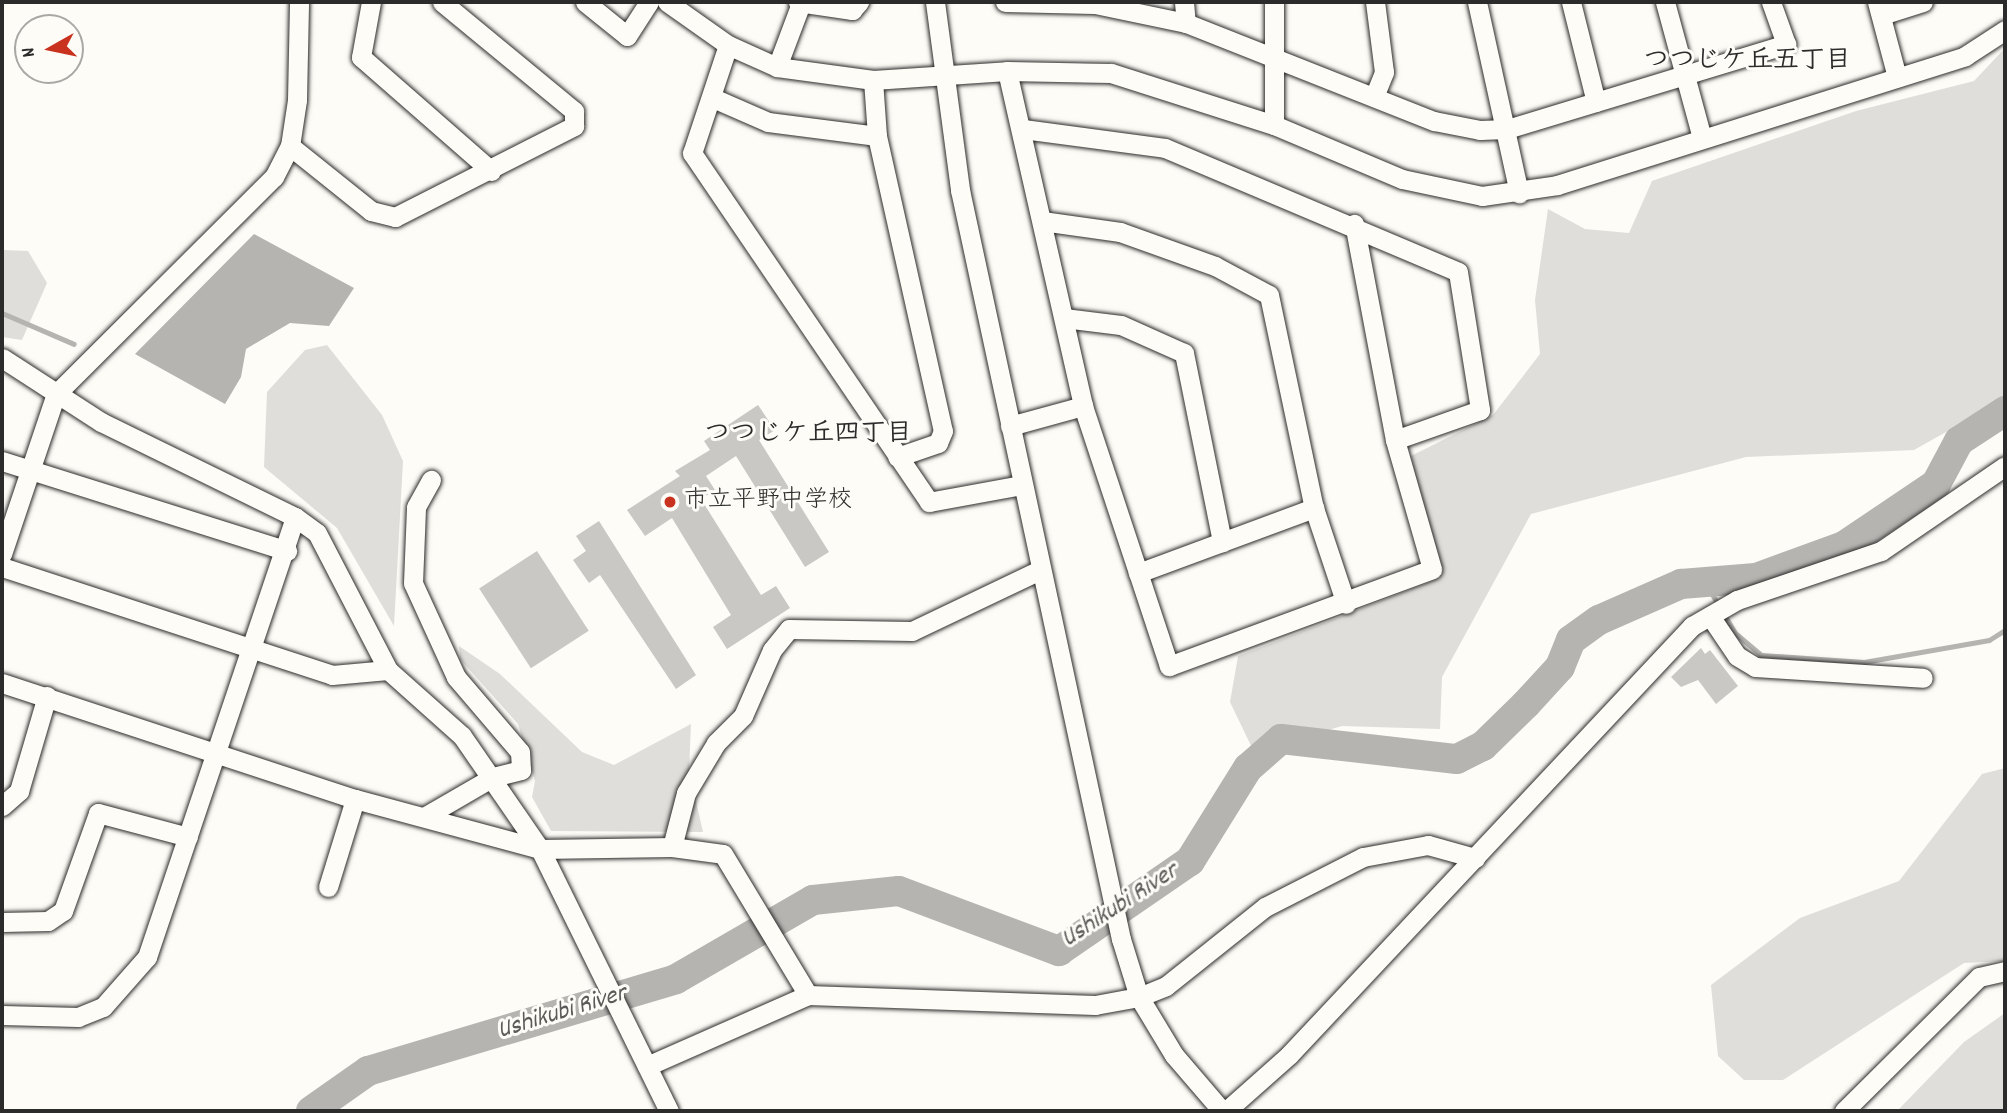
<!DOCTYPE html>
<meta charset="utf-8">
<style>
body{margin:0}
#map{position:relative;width:2007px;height:1113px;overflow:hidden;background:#fdfcf7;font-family:Dekko,"Klee One",sans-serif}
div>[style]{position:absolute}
.green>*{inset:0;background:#dfdeda}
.water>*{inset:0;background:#b5b4b1}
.stream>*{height:5px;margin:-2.5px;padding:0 2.5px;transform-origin:2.5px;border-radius:2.5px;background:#b5b4b1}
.river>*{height:30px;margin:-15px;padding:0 15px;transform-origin:15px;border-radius:15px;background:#b5b4b1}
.building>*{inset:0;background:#c9c8c4;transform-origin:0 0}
.roads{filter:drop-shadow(0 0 2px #2b2b2b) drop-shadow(0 0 2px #2b2b2b)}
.minor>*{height:19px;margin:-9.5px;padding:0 9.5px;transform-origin:9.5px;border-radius:9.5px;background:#fdfcf7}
.dots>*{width:19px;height:19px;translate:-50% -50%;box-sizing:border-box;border:4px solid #fdfcf7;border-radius:50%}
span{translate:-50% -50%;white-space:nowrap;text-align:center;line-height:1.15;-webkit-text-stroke:6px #fdfcf7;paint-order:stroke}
.poi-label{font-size:24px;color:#2b2b2b}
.left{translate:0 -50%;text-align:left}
.neighbourhood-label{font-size:26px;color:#2b2b2b;font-weight:700}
.water-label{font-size:26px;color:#5b5b5a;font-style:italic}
.frame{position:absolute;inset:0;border:4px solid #2b2b2b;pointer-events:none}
.north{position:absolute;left:14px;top:14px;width:70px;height:70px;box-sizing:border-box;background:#fdfcf7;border:2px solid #a9a8a5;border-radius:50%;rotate:261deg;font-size:19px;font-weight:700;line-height:28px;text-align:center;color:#2b2b2b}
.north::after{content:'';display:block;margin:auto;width:24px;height:32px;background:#c8321e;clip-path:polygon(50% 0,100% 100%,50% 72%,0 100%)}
</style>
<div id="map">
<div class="green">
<div style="clip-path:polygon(2005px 48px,2005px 399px,1914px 450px,1746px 457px,1531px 514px,1442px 677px,1440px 729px,1342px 726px,1254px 752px,1230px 702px,1238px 656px,1435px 580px,1411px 456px,1493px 415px,1540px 354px,1535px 300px,1548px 209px,1585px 229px,1629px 233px,1652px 181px,1856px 111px,1974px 81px)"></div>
<div style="clip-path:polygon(2px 250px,28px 251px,47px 283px,22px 340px,2px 337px)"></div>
<div style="clip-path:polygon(327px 345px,382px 415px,403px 461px,394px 626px,337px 528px,264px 467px,267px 392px,305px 350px)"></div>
<div style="clip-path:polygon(459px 646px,500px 674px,582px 752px,614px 765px,691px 724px,689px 771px,703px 832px,551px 831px,532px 797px,535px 781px,518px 724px,460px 659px)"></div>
<div style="clip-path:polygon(2005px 768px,2005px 961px,1964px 963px,1783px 1080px,1744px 1080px,1718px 1056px,1711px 985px,1800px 918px,1899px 881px,1982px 774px)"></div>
<div style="clip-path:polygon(2005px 1013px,2005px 1111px,1897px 1111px,1964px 1042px)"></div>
</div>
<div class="water">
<div style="clip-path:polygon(254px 234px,354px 288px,329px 326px,290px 323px,246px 349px,241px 377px,225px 404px,135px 354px)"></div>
</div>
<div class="stream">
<div style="left:2px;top:313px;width:78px;rotate:23.3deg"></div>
<div style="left:1703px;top:579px;width:63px;rotate:59.3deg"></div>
<div style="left:1735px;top:633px;width:34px;rotate:40deg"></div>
<div style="left:1761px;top:655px;width:103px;rotate:3.9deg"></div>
<div style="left:1864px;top:662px;width:127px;rotate:-10deg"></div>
<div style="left:1989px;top:640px;width:19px;rotate:-32deg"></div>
</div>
<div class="river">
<div style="left:311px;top:1111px;width:70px;rotate:-35.1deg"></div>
<div style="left:368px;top:1071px;width:321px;rotate:-16.6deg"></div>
<div style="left:676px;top:979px;width:158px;rotate:-30deg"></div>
<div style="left:813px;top:900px;width:86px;rotate:-6deg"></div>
<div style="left:899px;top:891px;width:171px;rotate:20.6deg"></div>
<div style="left:1059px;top:951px;width:159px;rotate:-34.5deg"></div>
<div style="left:1190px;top:861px;width:110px;rotate:-58.1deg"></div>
<div style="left:1248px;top:768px;width:44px;rotate:-41.3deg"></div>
<div style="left:1281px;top:739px;width:177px;rotate:6.5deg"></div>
<div style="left:1457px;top:759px;width:29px;rotate:-27deg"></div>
<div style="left:1483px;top:746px;width:60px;rotate:-44.3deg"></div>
<div style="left:1526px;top:704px;width:50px;rotate:-47.4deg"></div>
<div style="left:1560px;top:667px;width:29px;rotate:-68deg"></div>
<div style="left:1571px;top:640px;width:34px;rotate:-36deg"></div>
<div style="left:1599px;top:620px;width:90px;rotate:-23.7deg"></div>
<div style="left:1681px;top:584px;width:75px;rotate:-4.6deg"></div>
<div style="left:1756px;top:578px;width:94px;rotate:-20deg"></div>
<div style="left:1844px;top:546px;width:111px;rotate:-34deg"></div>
<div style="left:1936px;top:484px;width:49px;rotate:-61.9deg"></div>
<div style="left:1959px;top:441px;width:55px;rotate:-33.1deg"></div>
</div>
<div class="building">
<div style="clip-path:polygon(758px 405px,775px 430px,759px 440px,829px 552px,805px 567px,736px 456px,706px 476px,715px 490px,701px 499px,761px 595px,776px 586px,790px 608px,727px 649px,713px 627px,731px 615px,672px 518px,645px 536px,627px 510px,680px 476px,675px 471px,710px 450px,704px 441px)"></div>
<div style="clip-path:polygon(599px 521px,696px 675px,676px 689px,600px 575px,589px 583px,573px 560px,586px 551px,576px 536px)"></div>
<div style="left:537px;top:551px;width:95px;height:69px;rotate:57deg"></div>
<div style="clip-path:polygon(1701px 648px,1705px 654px,1710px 650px,1738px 686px,1716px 704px,1698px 680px,1681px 687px,1671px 677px)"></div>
</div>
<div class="roads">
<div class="minor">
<div style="left:371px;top:2px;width:56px;rotate:100.3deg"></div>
<div style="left:361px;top:57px;width:173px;rotate:41.2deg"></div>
<div style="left:585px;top:2px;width:54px;rotate:39deg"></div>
<div style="left:627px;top:36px;width:40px;rotate:-57.1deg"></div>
<div style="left:667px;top:2px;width:75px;rotate:35.2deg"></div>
<div style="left:728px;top:45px;width:54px;rotate:24.2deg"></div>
<div style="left:777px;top:67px;width:97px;rotate:7.7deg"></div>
<div style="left:873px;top:80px;width:134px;rotate:-3.8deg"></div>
<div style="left:1007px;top:71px;width:104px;rotate:1.1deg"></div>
<div style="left:1111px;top:73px;width:171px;rotate:17.7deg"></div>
<div style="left:1274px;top:125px;width:139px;rotate:22.9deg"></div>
<div style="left:1402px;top:179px;width:82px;rotate:12deg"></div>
<div style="left:1482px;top:196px;width:76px;rotate:-8.3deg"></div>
<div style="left:1557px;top:185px;width:428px;rotate:-17.5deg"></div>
<div style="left:1965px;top:56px;width:48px;rotate:-33deg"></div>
<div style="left:798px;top:2px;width:55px;rotate:8.4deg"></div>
<div style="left:852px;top:10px;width:11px;rotate:-49deg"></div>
<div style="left:935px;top:2px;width:190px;rotate:82.4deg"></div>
<div style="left:960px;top:190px;width:766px;rotate:77.87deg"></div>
<div style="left:1121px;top:939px;width:61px;rotate:72.8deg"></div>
<div style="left:1139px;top:997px;width:68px;rotate:58.9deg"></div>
<div style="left:1174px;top:1055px;width:74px;rotate:49.4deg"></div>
<div style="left:1005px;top:2px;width:90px;rotate:1.3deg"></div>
<div style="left:1095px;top:4px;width:93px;rotate:11.8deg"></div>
<div style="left:1186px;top:23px;width:267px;rotate:21.6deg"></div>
<div style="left:1434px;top:121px;width:47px;rotate:11.1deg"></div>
<div style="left:1480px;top:130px;width:27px;rotate:-2deg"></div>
<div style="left:1507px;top:129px;width:292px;rotate:-16.9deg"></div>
<div style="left:1786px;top:44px;width:45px;rotate:-109.7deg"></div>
<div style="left:1184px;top:2px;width:21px;rotate:85deg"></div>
<div style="left:1274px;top:2px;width:123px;rotate:90deg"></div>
<div style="left:1477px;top:2px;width:196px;rotate:77.6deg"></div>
<div style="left:1571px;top:2px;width:103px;rotate:76deg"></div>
<div style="left:1665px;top:2px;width:141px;rotate:74.8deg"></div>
<div style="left:1877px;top:2px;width:78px;rotate:75.1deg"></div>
<div style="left:1882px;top:15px;width:43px;rotate:-17.6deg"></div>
<div style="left:728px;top:45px;width:114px;rotate:108.4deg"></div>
<div style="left:692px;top:153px;width:422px;rotate:55.8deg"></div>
<div style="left:929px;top:502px;width:95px;rotate:-10.4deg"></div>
<div style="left:777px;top:67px;width:68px;rotate:-69.4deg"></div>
<div style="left:1007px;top:71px;width:344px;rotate:77.2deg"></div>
<div style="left:1083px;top:406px;width:274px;rotate:71.7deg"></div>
<div style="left:1169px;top:666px;width:280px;rotate:-20.2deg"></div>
<div style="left:1432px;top:569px;width:134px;rotate:-106deg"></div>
<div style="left:1395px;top:440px;width:220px;rotate:-100.7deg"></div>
<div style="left:873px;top:80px;width:56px;rotate:85.9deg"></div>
<div style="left:877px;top:136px;width:302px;rotate:77.4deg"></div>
<div style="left:943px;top:431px;width:13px;rotate:113deg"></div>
<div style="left:938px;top:443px;width:43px;rotate:161.1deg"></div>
<div style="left:1374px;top:97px;width:27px;rotate:-68deg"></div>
<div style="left:1384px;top:72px;width:71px;rotate:-97.3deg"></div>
<div style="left:713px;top:98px;width:60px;rotate:23.6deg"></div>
<div style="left:768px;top:122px;width:110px;rotate:7.3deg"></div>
<div style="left:1023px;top:129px;width:143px;rotate:7.6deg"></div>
<div style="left:1165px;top:148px;width:318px;rotate:22.9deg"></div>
<div style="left:1458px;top:272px;width:140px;rotate:80.9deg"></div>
<div style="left:1480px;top:410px;width:90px;rotate:160.6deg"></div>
<div style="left:290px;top:146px;width:104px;rotate:38.7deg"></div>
<div style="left:371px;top:211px;width:25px;rotate:14deg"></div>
<div style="left:395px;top:217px;width:201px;rotate:-26.9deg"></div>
<div style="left:574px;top:126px;width:15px;rotate:-90deg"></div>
<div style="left:574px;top:111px;width:171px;rotate:-140.5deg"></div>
<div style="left:1042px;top:221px;width:79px;rotate:8deg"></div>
<div style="left:1120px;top:232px;width:101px;rotate:19.7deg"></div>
<div style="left:1215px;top:266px;width:61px;rotate:28.2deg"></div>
<div style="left:1269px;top:295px;width:218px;rotate:78.1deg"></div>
<div style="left:1314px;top:508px;width:101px;rotate:71.6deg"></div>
<div style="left:1064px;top:318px;width:57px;rotate:7deg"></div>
<div style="left:1121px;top:325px;width:69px;rotate:24deg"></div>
<div style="left:1184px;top:353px;width:193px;rotate:78.6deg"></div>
<div style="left:2px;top:358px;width:118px;rotate:32.9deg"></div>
<div style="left:101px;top:422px;width:216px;rotate:26.1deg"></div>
<div style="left:295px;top:517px;width:27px;rotate:36deg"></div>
<div style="left:317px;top:533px;width:154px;rotate:62.6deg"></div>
<div style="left:388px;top:670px;width:99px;rotate:41.7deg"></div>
<div style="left:462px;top:736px;width:137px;rotate:55.4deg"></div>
<div style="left:540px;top:849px;width:292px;rotate:63.8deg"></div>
<div style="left:1010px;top:426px;width:76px;rotate:-15.3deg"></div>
<div style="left:2px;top:461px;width:299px;rotate:17.5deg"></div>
<div style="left:2px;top:554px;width:169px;rotate:-71.4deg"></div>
<div style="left:56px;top:394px;width:308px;rotate:-44.9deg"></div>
<div style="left:274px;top:177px;width:35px;rotate:-63deg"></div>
<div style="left:290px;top:146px;width:47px;rotate:-81.3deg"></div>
<div style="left:297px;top:100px;width:98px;rotate:-88.8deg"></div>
<div style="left:2px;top:567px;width:347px;rotate:18.1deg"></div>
<div style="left:332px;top:675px;width:56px;rotate:-5.1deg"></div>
<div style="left:1138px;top:573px;width:188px;rotate:-20.3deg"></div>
<div style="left:1710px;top:616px;width:48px;rotate:56deg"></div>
<div style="left:1737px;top:656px;width:21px;rotate:31deg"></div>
<div style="left:1755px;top:667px;width:168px;rotate:3.7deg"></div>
<div style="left:2px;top:683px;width:372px;rotate:18.2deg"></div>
<div style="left:355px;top:799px;width:192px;rotate:15.1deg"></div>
<div style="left:540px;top:849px;width:132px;rotate:-0.9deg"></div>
<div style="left:672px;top:847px;width:51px;rotate:7.8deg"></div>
<div style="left:723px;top:854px;width:165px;rotate:58.9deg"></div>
<div style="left:2px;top:806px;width:23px;rotate:-41deg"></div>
<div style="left:19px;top:791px;width:99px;rotate:-73.6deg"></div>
<div style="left:424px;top:817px;width:80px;rotate:-30.1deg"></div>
<div style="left:493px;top:777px;width:29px;rotate:-14deg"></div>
<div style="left:521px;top:770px;width:18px;rotate:-93deg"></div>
<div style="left:520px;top:752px;width:99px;rotate:-130.5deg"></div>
<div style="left:456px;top:677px;width:103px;rotate:-114.6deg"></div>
<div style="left:413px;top:583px;width:76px;rotate:-87.7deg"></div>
<div style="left:416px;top:507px;width:31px;rotate:-61deg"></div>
<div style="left:672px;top:847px;width:56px;rotate:-75.5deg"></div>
<div style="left:686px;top:793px;width:58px;rotate:-59deg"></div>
<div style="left:716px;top:743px;width:38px;rotate:-45deg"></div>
<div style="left:743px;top:716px;width:72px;rotate:-66.3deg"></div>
<div style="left:772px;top:650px;width:27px;rotate:-51deg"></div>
<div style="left:789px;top:629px;width:123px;rotate:0.9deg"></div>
<div style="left:912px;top:631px;width:142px;rotate:-25.5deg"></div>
<div style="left:328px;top:887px;width:92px;rotate:-72.9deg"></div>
<div style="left:2px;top:922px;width:46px;rotate:-1.2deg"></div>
<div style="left:48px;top:921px;width:18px;rotate:-34deg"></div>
<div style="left:63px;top:911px;width:104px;rotate:-70.3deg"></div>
<div style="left:98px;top:813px;width:93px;rotate:14.9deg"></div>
<div style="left:2px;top:1015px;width:76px;rotate:1.5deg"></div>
<div style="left:78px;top:1017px;width:27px;rotate:-22deg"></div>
<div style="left:103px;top:1007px;width:67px;rotate:-48.7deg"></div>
<div style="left:147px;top:957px;width:464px;rotate:-71.4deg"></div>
<div style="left:647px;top:1066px;width:176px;rotate:-23.8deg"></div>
<div style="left:808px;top:995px;width:287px;rotate:2deg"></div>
<div style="left:1095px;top:1005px;width:45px;rotate:-10.3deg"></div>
<div style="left:1139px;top:997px;width:29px;rotate:-22deg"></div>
<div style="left:1166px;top:986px;width:127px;rotate:-38.6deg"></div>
<div style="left:1265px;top:907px;width:110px;rotate:-27deg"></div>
<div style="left:1363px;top:857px;width:66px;rotate:-10.5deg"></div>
<div style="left:1428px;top:845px;width:49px;rotate:15.5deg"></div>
<div style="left:1226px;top:1111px;width:84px;rotate:-41.6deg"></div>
<div style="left:1289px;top:1055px;width:589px;rotate:-46.79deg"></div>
<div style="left:1692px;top:626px;width:52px;rotate:-30deg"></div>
<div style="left:1737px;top:600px;width:152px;rotate:-18.8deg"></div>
<div style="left:1881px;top:551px;width:150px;rotate:-34.4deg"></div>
<div style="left:1844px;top:1111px;width:190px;rotate:-44.8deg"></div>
<div style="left:1979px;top:977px;width:27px;rotate:-13deg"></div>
</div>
</div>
<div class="dots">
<div style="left:670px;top:502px;background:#c8321e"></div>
</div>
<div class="poi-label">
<span class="left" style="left:684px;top:502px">市立平野中学校</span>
</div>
<div class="neighbourhood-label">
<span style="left:1747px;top:62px">つつじケ丘五丁目</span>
<span style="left:808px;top:435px">つつじケ丘四丁目</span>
</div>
<div class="water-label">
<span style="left:1120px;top:906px;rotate:-33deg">Ushikubi River</span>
<span style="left:562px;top:1013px;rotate:-17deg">Ushikubi River</span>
</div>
<div class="frame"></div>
<div class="north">N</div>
</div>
